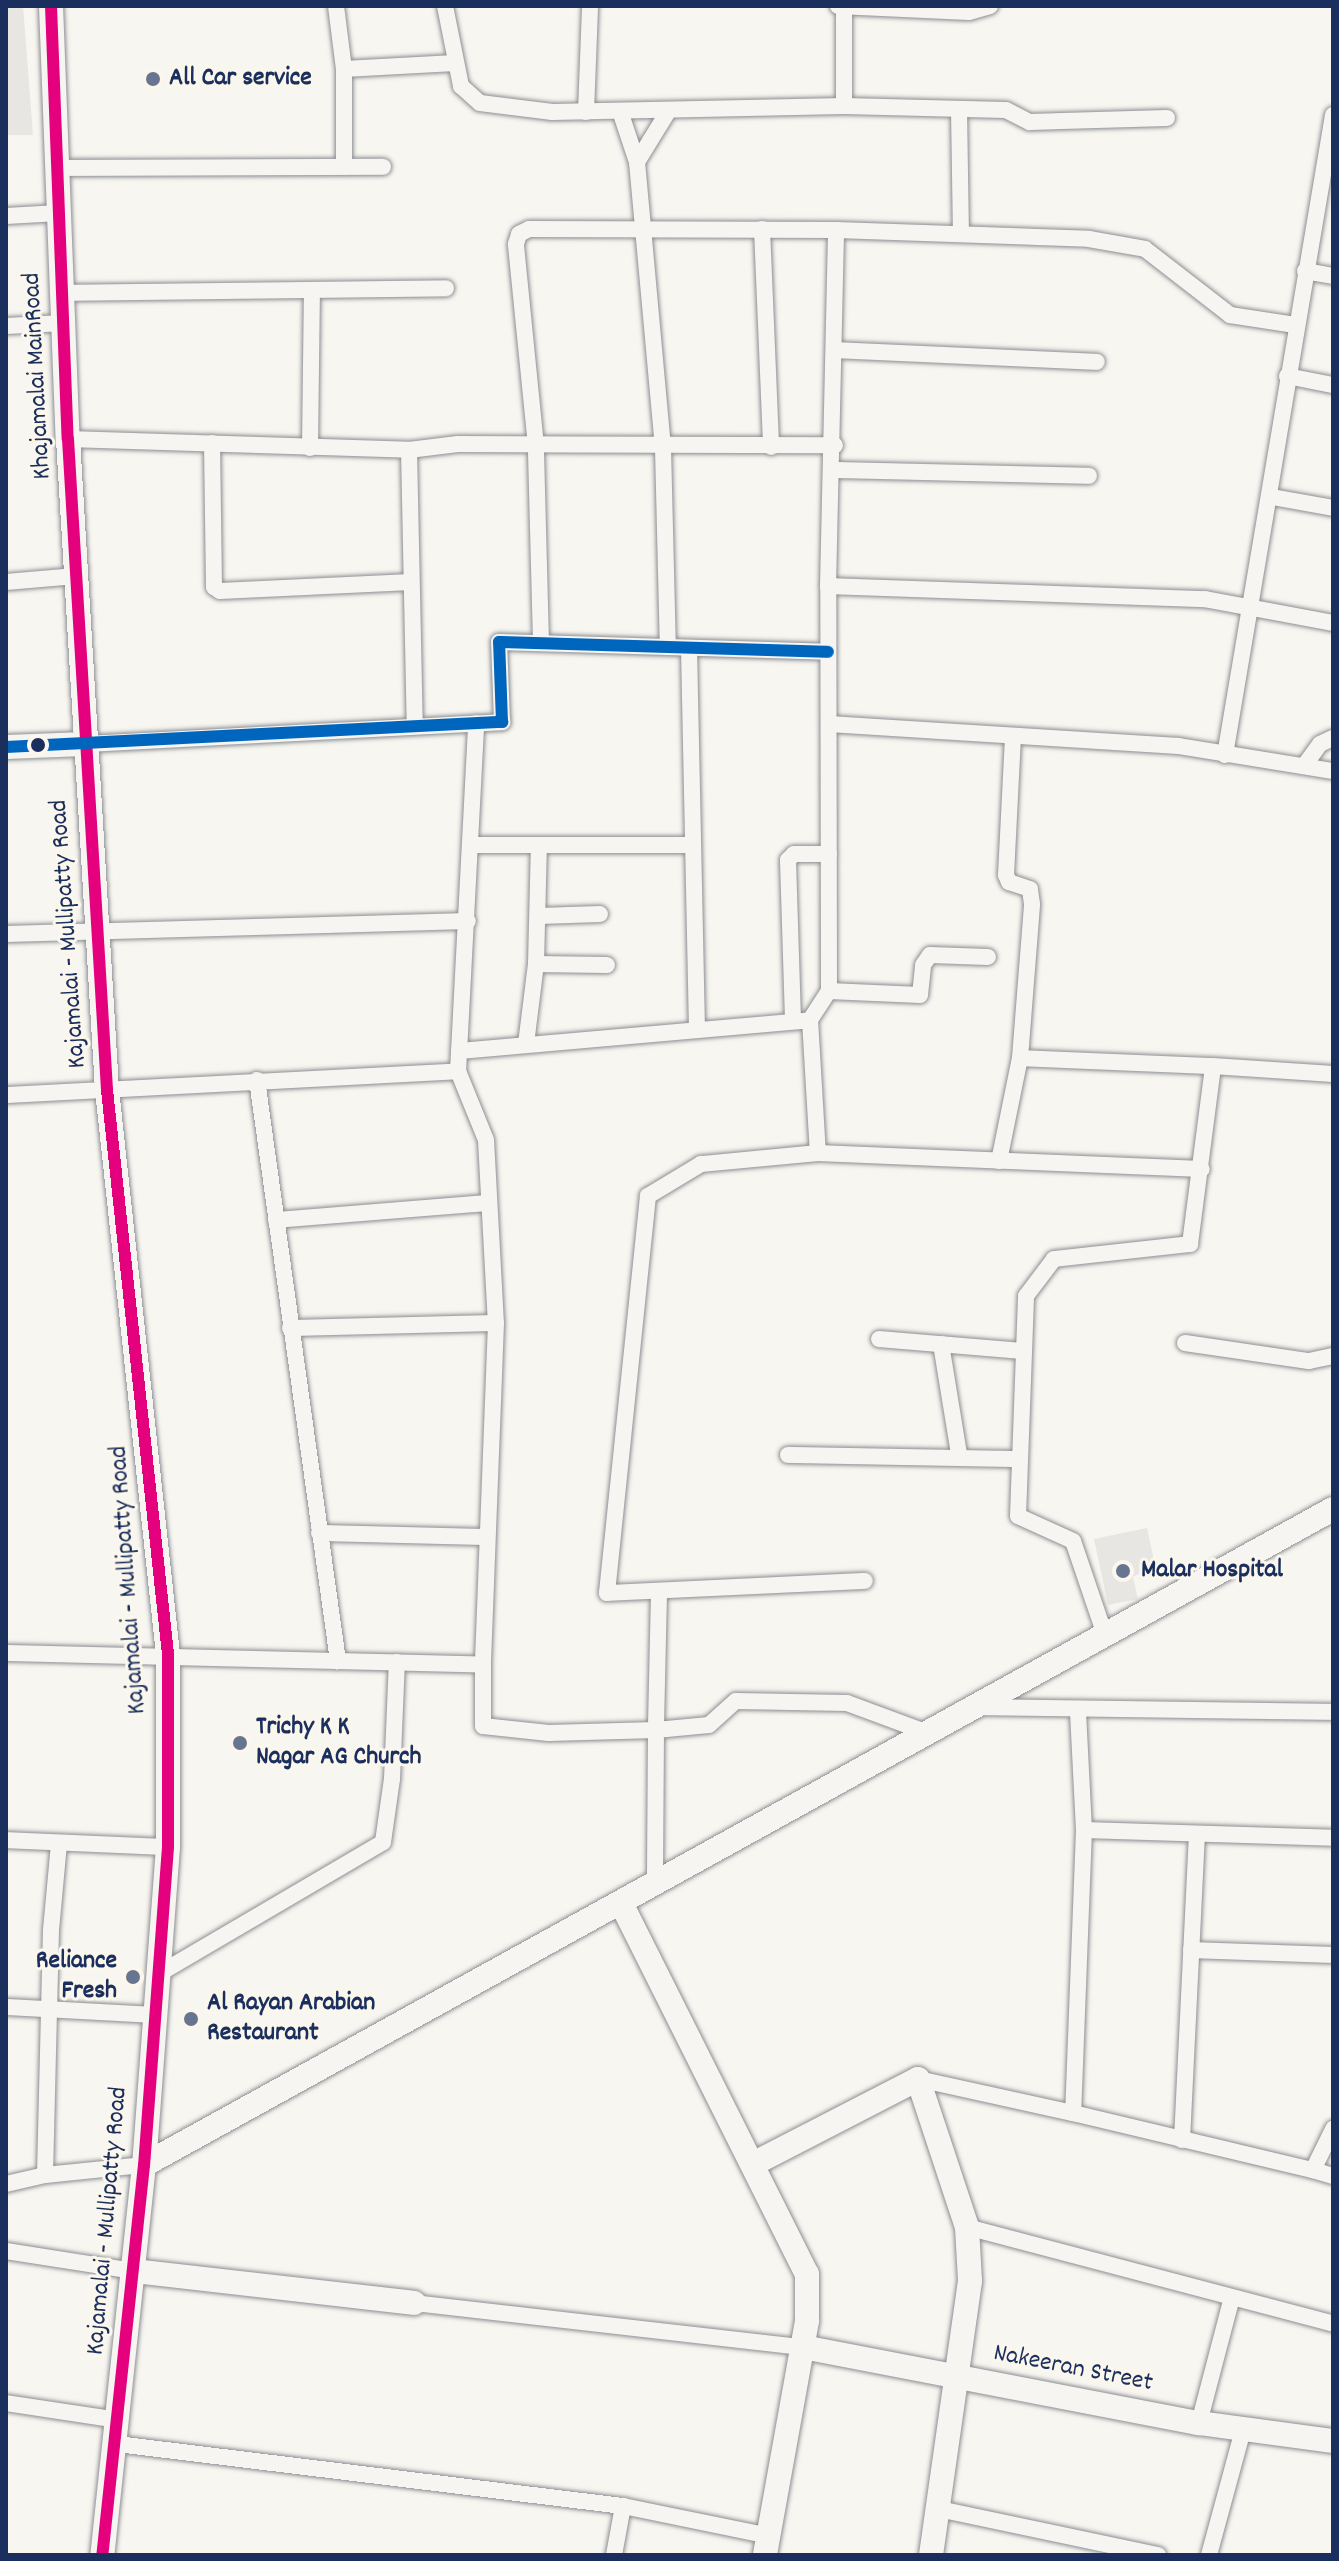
<!DOCTYPE html>
<style>
body{margin:0}
#map{position:relative;width:1339px;height:2561px;overflow:hidden;background:#f8f6f0;font-family:Dekko,sans-serif}
div>[style]{position:absolute}
.built>*{inset:0;background:#e7e6e2}
.roads{filter:drop-shadow(0 0 2px #8b8e94) drop-shadow(0 0 2px #8b8e94)}
.street>*{height:16px;margin:-8px;padding:0 8px;transform-origin:8px;border-radius:8px;background:#f6f5f1}
.secondary>*{height:24px;margin:-12px;padding:0 12px;transform-origin:12px;border-radius:12px;background:#f6f5f1}
.bus-1>*{height:12px;margin:-6px;padding:0 6px;transform-origin:6px;border-radius:6px;background:#e5007d}
.bus-2>*{height:12px;margin:-6px;padding:0 6px;transform-origin:6px;border-radius:6px;background:#0065bd}
.dots>*{width:22px;height:22px;translate:-50% -50%;box-sizing:border-box;border:4px solid #fbf7ec;border-radius:50%}
span{translate:-50% -50%;white-space:nowrap;text-align:center;line-height:1.15;-webkit-text-stroke:6px #fbf7ec;paint-order:stroke}
.poi-label{font-size:26px;color:#1b2f5e;font-weight:700}
.left{translate:0 -50%;text-align:left}
.right{translate:-100% -50%;text-align:right}
.street-label{font-size:26px;color:#1b2f5e}
.frame{position:absolute;inset:0;border:8px solid #1b2f5e;pointer-events:none}
</style>
<div id="map">
<div class="built">
<div style="clip-path:polygon(6px 6px,23px 6px,33px 135px,6px 135px)"></div>
<div style="clip-path:polygon(1147px 1528px,1155px 1565px,1133px 1577px,1138px 1599px,1108px 1605px,1094px 1539px)"></div>
</div>
<div class="roads">
<div class="street">
<div style="left:336px;top:6px;width:64px;rotate:82.8deg"></div>
<div style="left:344px;top:69px;width:98px;rotate:90deg"></div>
<div style="left:445px;top:6px;width:82px;rotate:78.7deg"></div>
<div style="left:461px;top:86px;width:25px;rotate:42deg"></div>
<div style="left:480px;top:103px;width:73px;rotate:7.1deg"></div>
<div style="left:552px;top:112px;width:292px;rotate:-1.2deg"></div>
<div style="left:844px;top:106px;width:162px;rotate:1.4deg"></div>
<div style="left:1006px;top:110px;width:27px;rotate:27deg"></div>
<div style="left:1030px;top:122px;width:137px;rotate:-1.7deg"></div>
<div style="left:838px;top:6px;width:131px;rotate:2.6deg"></div>
<div style="left:969px;top:12px;width:22px;rotate:-16deg"></div>
<div style="left:344px;top:69px;width:111px;rotate:-3.1deg"></div>
<div style="left:844px;top:106px;width:100px;rotate:-90deg"></div>
<div style="left:959px;top:109px;width:125px;rotate:89.1deg"></div>
<div style="left:620px;top:111px;width:54px;rotate:71.6deg"></div>
<div style="left:637px;top:162px;width:287px;rotate:84.8deg"></div>
<div style="left:663px;top:448px;width:199px;rotate:88.6deg"></div>
<div style="left:586px;top:112px;width:106px;rotate:-87.8deg"></div>
<div style="left:637px;top:162px;width:61px;rotate:-58.4deg"></div>
<div style="left:58px;top:168px;width:325px;rotate:-0.2deg"></div>
<div style="left:6px;top:216px;width:53px;rotate:-3.2deg"></div>
<div style="left:762px;top:229px;width:218px;rotate:87.6deg"></div>
<div style="left:1305px;top:271px;width:28px;rotate:10deg"></div>
<div style="left:61px;top:293px;width:385px;rotate:-0.7deg"></div>
<div style="left:6px;top:326px;width:58px;rotate:-3deg"></div>
<div style="left:836px;top:350px;width:261px;rotate:2.6deg"></div>
<div style="left:1287px;top:376px;width:47px;rotate:11.1deg"></div>
<div style="left:68px;top:439px;width:341px;rotate:1.8deg"></div>
<div style="left:409px;top:450px;width:49px;rotate:-7deg"></div>
<div style="left:458px;top:444px;width:377px;rotate:0.2deg"></div>
<div style="left:212px;top:443px;width:144px;rotate:89.2deg"></div>
<div style="left:214px;top:587px;width:7px;rotate:34deg"></div>
<div style="left:220px;top:591px;width:191px;rotate:-2.7deg"></div>
<div style="left:310px;top:448px;width:158px;rotate:-89.3deg"></div>
<div style="left:409px;top:450px;width:276px;rotate:88.8deg"></div>
<div style="left:834px;top:470px;width:255px;rotate:1.3deg"></div>
<div style="left:1272px;top:497px;width:62px;rotate:10.2deg"></div>
<div style="left:6px;top:582px;width:70px;rotate:-4.9deg"></div>
<div style="left:828px;top:586px;width:377px;rotate:2deg"></div>
<div style="left:1205px;top:599px;width:130px;rotate:10.6deg"></div>
<div style="left:541px;top:643px;width:197px;rotate:-91.5deg"></div>
<div style="left:536px;top:446px;width:203px;rotate:-95.7deg"></div>
<div style="left:516px;top:244px;width:10px;rotate:-73deg"></div>
<div style="left:519px;top:234px;width:11px;rotate:-27deg"></div>
<div style="left:529px;top:229px;width:307px;rotate:0.2deg"></div>
<div style="left:836px;top:230px;width:253px;rotate:2deg"></div>
<div style="left:1089px;top:239px;width:57px;rotate:10.1deg"></div>
<div style="left:1145px;top:249px;width:108px;rotate:37.8deg"></div>
<div style="left:1230px;top:315px;width:66px;rotate:8.7deg"></div>
<div style="left:689px;top:648px;width:379px;rotate:88.8deg"></div>
<div style="left:829px;top:724px;width:350px;rotate:3.6deg"></div>
<div style="left:1178px;top:746px;width:157px;rotate:9.2deg"></div>
<div style="left:85px;top:744px;width:418px;rotate:-3deg"></div>
<div style="left:502px;top:722px;width:80px;rotate:-92.1deg"></div>
<div style="left:499px;top:642px;width:329px;rotate:1.7deg"></div>
<div style="left:1225px;top:755px;width:649px;rotate:-80.42deg"></div>
<div style="left:1304px;top:766px;width:27px;rotate:-54deg"></div>
<div style="left:1320px;top:744px;width:14px;rotate:-25deg"></div>
<div style="left:472px;top:845px;width:218px"></div>
<div style="left:539px;top:916px;width:61px;rotate:-1.9deg"></div>
<div style="left:6px;top:934px;width:462px;rotate:-1.6deg"></div>
<div style="left:536px;top:964px;width:71px;rotate:0.8deg"></div>
<div style="left:829px;top:991px;width:91px;rotate:2.5deg"></div>
<div style="left:920px;top:995px;width:30px;rotate:-84deg"></div>
<div style="left:923px;top:965px;width:12px;rotate:-55deg"></div>
<div style="left:930px;top:955px;width:58px;rotate:2deg"></div>
<div style="left:793px;top:1020px;width:160px;rotate:-91.8deg"></div>
<div style="left:788px;top:860px;width:8px;rotate:-45deg"></div>
<div style="left:794px;top:854px;width:35px"></div>
<div style="left:810px;top:1020px;width:35px;rotate:-57deg"></div>
<div style="left:829px;top:991px;width:405px;rotate:-90.1deg"></div>
<div style="left:828px;top:586px;width:356px;rotate:-88.7deg"></div>
<div style="left:526px;top:1044px;width:81px;rotate:-82.9deg"></div>
<div style="left:536px;top:964px;width:119px;rotate:-88.6deg"></div>
<div style="left:459px;top:1051px;width:352px;rotate:-5deg"></div>
<div style="left:810px;top:1020px;width:133px;rotate:86.6deg"></div>
<div style="left:818px;top:1153px;width:384px;rotate:2.4deg"></div>
<div style="left:1020px;top:1058px;width:193px;rotate:2.4deg"></div>
<div style="left:458px;top:1071px;width:74px;rotate:67.9deg"></div>
<div style="left:486px;top:1140px;width:183px;rotate:86.9deg"></div>
<div style="left:496px;top:1323px;width:342px;rotate:92.2deg"></div>
<div style="left:257px;top:1080px;width:587px;rotate:82.06deg"></div>
<div style="left:6px;top:1095px;width:453px;rotate:-3deg"></div>
<div style="left:458px;top:1071px;width:348px;rotate:-87deg"></div>
<div style="left:818px;top:1153px;width:118px;rotate:174.6deg"></div>
<div style="left:701px;top:1164px;width:62px;rotate:148.9deg"></div>
<div style="left:648px;top:1196px;width:399px;rotate:95.9deg"></div>
<div style="left:607px;top:1593px;width:258px;rotate:-2.7deg"></div>
<div style="left:999px;top:1161px;width:105px;rotate:-78.5deg"></div>
<div style="left:1020px;top:1058px;width:154px;rotate:-85.5deg"></div>
<div style="left:1032px;top:904px;width:15px;rotate:-98deg"></div>
<div style="left:1030px;top:889px;width:22px;rotate:-162deg"></div>
<div style="left:1009px;top:882px;width:8px;rotate:-113deg"></div>
<div style="left:1006px;top:875px;width:139px;rotate:-87.1deg"></div>
<div style="left:276px;top:1220px;width:213px;rotate:-4.6deg"></div>
<div style="left:290px;top:1328px;width:206px;rotate:-1.4deg"></div>
<div style="left:879px;top:1339px;width:144px;rotate:4.8deg"></div>
<div style="left:1185px;top:1343px;width:125px;rotate:8.3deg"></div>
<div style="left:1309px;top:1361px;width:25px;rotate:-12deg"></div>
<div style="left:941px;top:1344px;width:111px;rotate:80.7deg"></div>
<div style="left:788px;top:1455px;width:230px;rotate:1deg"></div>
<div style="left:319px;top:1533px;width:167px;rotate:1.4deg"></div>
<div style="left:659px;top:1593px;width:137px;rotate:91.3deg"></div>
<div style="left:656px;top:1730px;width:53px;rotate:-5.4deg"></div>
<div style="left:709px;top:1725px;width:36px;rotate:-42deg"></div>
<div style="left:736px;top:1701px;width:111px;rotate:1deg"></div>
<div style="left:847px;top:1703px;width:90px;rotate:20.3deg"></div>
<div style="left:1106px;top:1638px;width:102px;rotate:-108.8deg"></div>
<div style="left:1073px;top:1541px;width:60px;rotate:-155.6deg"></div>
<div style="left:1018px;top:1516px;width:220px;rotate:-87.9deg"></div>
<div style="left:1026px;top:1296px;width:46px;rotate:-52.9deg"></div>
<div style="left:1054px;top:1259px;width:137px;rotate:-6.3deg"></div>
<div style="left:1190px;top:1244px;width:179px;rotate:-82.6deg"></div>
<div style="left:1213px;top:1066px;width:120px;rotate:3.8deg"></div>
<div style="left:6px;top:1653px;width:477px;rotate:1.4deg"></div>
<div style="left:483px;top:1665px;width:61px;rotate:90deg"></div>
<div style="left:483px;top:1726px;width:66px;rotate:6.1deg"></div>
<div style="left:549px;top:1733px;width:107px;rotate:-1.6deg"></div>
<div style="left:656px;top:1730px;width:154px;rotate:90.4deg"></div>
<div style="left:980px;top:1707px;width:353px;rotate:0.8deg"></div>
<div style="left:1078px;top:1712px;width:118px;rotate:87.1deg"></div>
<div style="left:1084px;top:1830px;width:283px;rotate:92.2deg"></div>
<div style="left:1073px;top:2113px;width:247px;rotate:13.4deg"></div>
<div style="left:1313px;top:2170px;width:46px;rotate:-64deg"></div>
<div style="left:1084px;top:1830px;width:249px;rotate:1.8deg"></div>
<div style="left:6px;top:1840px;width:162px;rotate:2.5deg"></div>
<div style="left:1191px;top:1950px;width:142px;rotate:2deg"></div>
<div style="left:155px;top:1976px;width:264px;rotate:-30.4deg"></div>
<div style="left:383px;top:1842px;width:64px;rotate:-81.9deg"></div>
<div style="left:392px;top:1779px;width:117px;rotate:-87.6deg"></div>
<div style="left:6px;top:2007px;width:146px;rotate:3.1deg"></div>
<div style="left:918px;top:2079px;width:159px;rotate:12.4deg"></div>
<div style="left:1182px;top:2140px;width:306px;rotate:-87.2deg"></div>
<div style="left:1313px;top:2170px;width:21px;rotate:17deg"></div>
<div style="left:45px;top:2175px;width:245px;rotate:-88.6deg"></div>
<div style="left:51px;top:1930px;width:87px;rotate:-84.7deg"></div>
<div style="left:6px;top:2184px;width:40px;rotate:-13deg"></div>
<div style="left:45px;top:2175px;width:100px;rotate:-5.8deg"></div>
<div style="left:967px;top:2227px;width:379px;rotate:14.8deg"></div>
<div style="left:6px;top:2251px;width:130px;rotate:8.9deg"></div>
<div style="left:414px;top:2303px;width:391px;rotate:6.5deg"></div>
<div style="left:6px;top:2403px;width:114px;rotate:8.6deg"></div>
<div style="left:1199px;top:2423px;width:126px;rotate:-75.3deg"></div>
<div style="left:117px;top:2444px;width:510px;rotate:6.99deg"></div>
<div style="left:623px;top:2506px;width:149px;rotate:11.6deg"></div>
<div style="left:939px;top:2509px;width:224px;rotate:11.9deg"></div>
<div style="left:614px;top:2555px;width:50px;rotate:-79.6deg"></div>
<div style="left:1209px;top:2555px;width:130px;rotate:-74.8deg"></div>
</div>
<div class="secondary">
<div style="left:51px;top:6px;width:433px;rotate:87.8deg"></div>
<div style="left:68px;top:439px;width:652px;rotate:86.57deg"></div>
<div style="left:107px;top:1090px;width:567px;rotate:83.83deg"></div>
<div style="left:168px;top:1654px;width:193px;rotate:90deg"></div>
<div style="left:168px;top:1847px;width:319px;rotate:94.3deg"></div>
<div style="left:144px;top:2165px;width:392px;rotate:96.1deg"></div>
<div style="left:6px;top:747px;width:79px;rotate:-2.2deg"></div>
<div style="left:621px;top:1903px;width:415px;rotate:63.4deg"></div>
<div style="left:807px;top:2274px;width:47px;rotate:90deg"></div>
<div style="left:807px;top:2321px;width:238px;rotate:100.2deg"></div>
<div style="left:755px;top:2163px;width:183px;rotate:-27.3deg"></div>
<div style="left:918px;top:2079px;width:156px;rotate:71.7deg"></div>
<div style="left:967px;top:2227px;width:54px;rotate:86.8deg"></div>
<div style="left:970px;top:2281px;width:277px;rotate:98.1deg"></div>
<div style="left:144px;top:2165px;width:1358px;rotate:-28.89deg"></div>
<div style="left:134px;top:2271px;width:282px;rotate:6.5deg"></div>
<div style="left:803px;top:2347px;width:403px;rotate:10.9deg"></div>
<div style="left:1199px;top:2423px;width:135px;rotate:7.7deg"></div>
</div>
</div>
<div class="bus-1">
<div style="left:51px;top:6px;width:433px;rotate:87.8deg"></div>
<div style="left:68px;top:439px;width:652px;rotate:86.57deg"></div>
<div style="left:107px;top:1090px;width:567px;rotate:83.83deg"></div>
<div style="left:168px;top:1654px;width:193px;rotate:90deg"></div>
<div style="left:168px;top:1847px;width:319px;rotate:94.3deg"></div>
<div style="left:144px;top:2165px;width:392px;rotate:96.1deg"></div>
</div>
<div class="bus-2">
<div style="left:6px;top:747px;width:497px;rotate:-2.9deg"></div>
<div style="left:502px;top:722px;width:80px;rotate:-92.1deg"></div>
<div style="left:499px;top:642px;width:329px;rotate:1.7deg"></div>
</div>
<div class="dots">
<div style="left:153px;top:79px;background:#687591"></div>
<div style="left:38px;top:745px;background:#1b2f5e"></div>
<div style="left:1123px;top:1571px;background:#687591"></div>
<div style="left:240px;top:1743px;background:#687591"></div>
<div style="left:133px;top:1977px;background:#687591"></div>
<div style="left:191px;top:2019px;background:#687591"></div>
</div>
<div class="poi-label">
<span class="left" style="left:169px;top:79px">All Car service</span>
<span class="left" style="left:1141px;top:1571px">Malar Hospital</span>
<span class="left" style="left:256px;top:1743px">Trichy K K<br>Nagar AG Church</span>
<span class="right" style="left:117px;top:1977px">Reliance<br>Fresh</span>
<span class="left" style="left:207px;top:2019px">Al Rayan Arabian<br>Restaurant</span>
</div>
<div class="street-label">
<span style="left:38px;top:376px;rotate:-93deg">Khajamalai MainRoad</span>
<span style="left:69px;top:934px;rotate:-94deg">Kajamalai - Mullipatty Road</span>
<span style="left:129px;top:1580px;rotate:-94deg">Kajamalai - Mullipatty Road</span>
<span style="left:108px;top:2221px;rotate:-85deg">Kajamalai - Mullipatty Road</span>
<span style="left:1073px;top:2369px;rotate:11deg">Nakeeran Street</span>
</div>
<div class="frame"></div>
</div>
